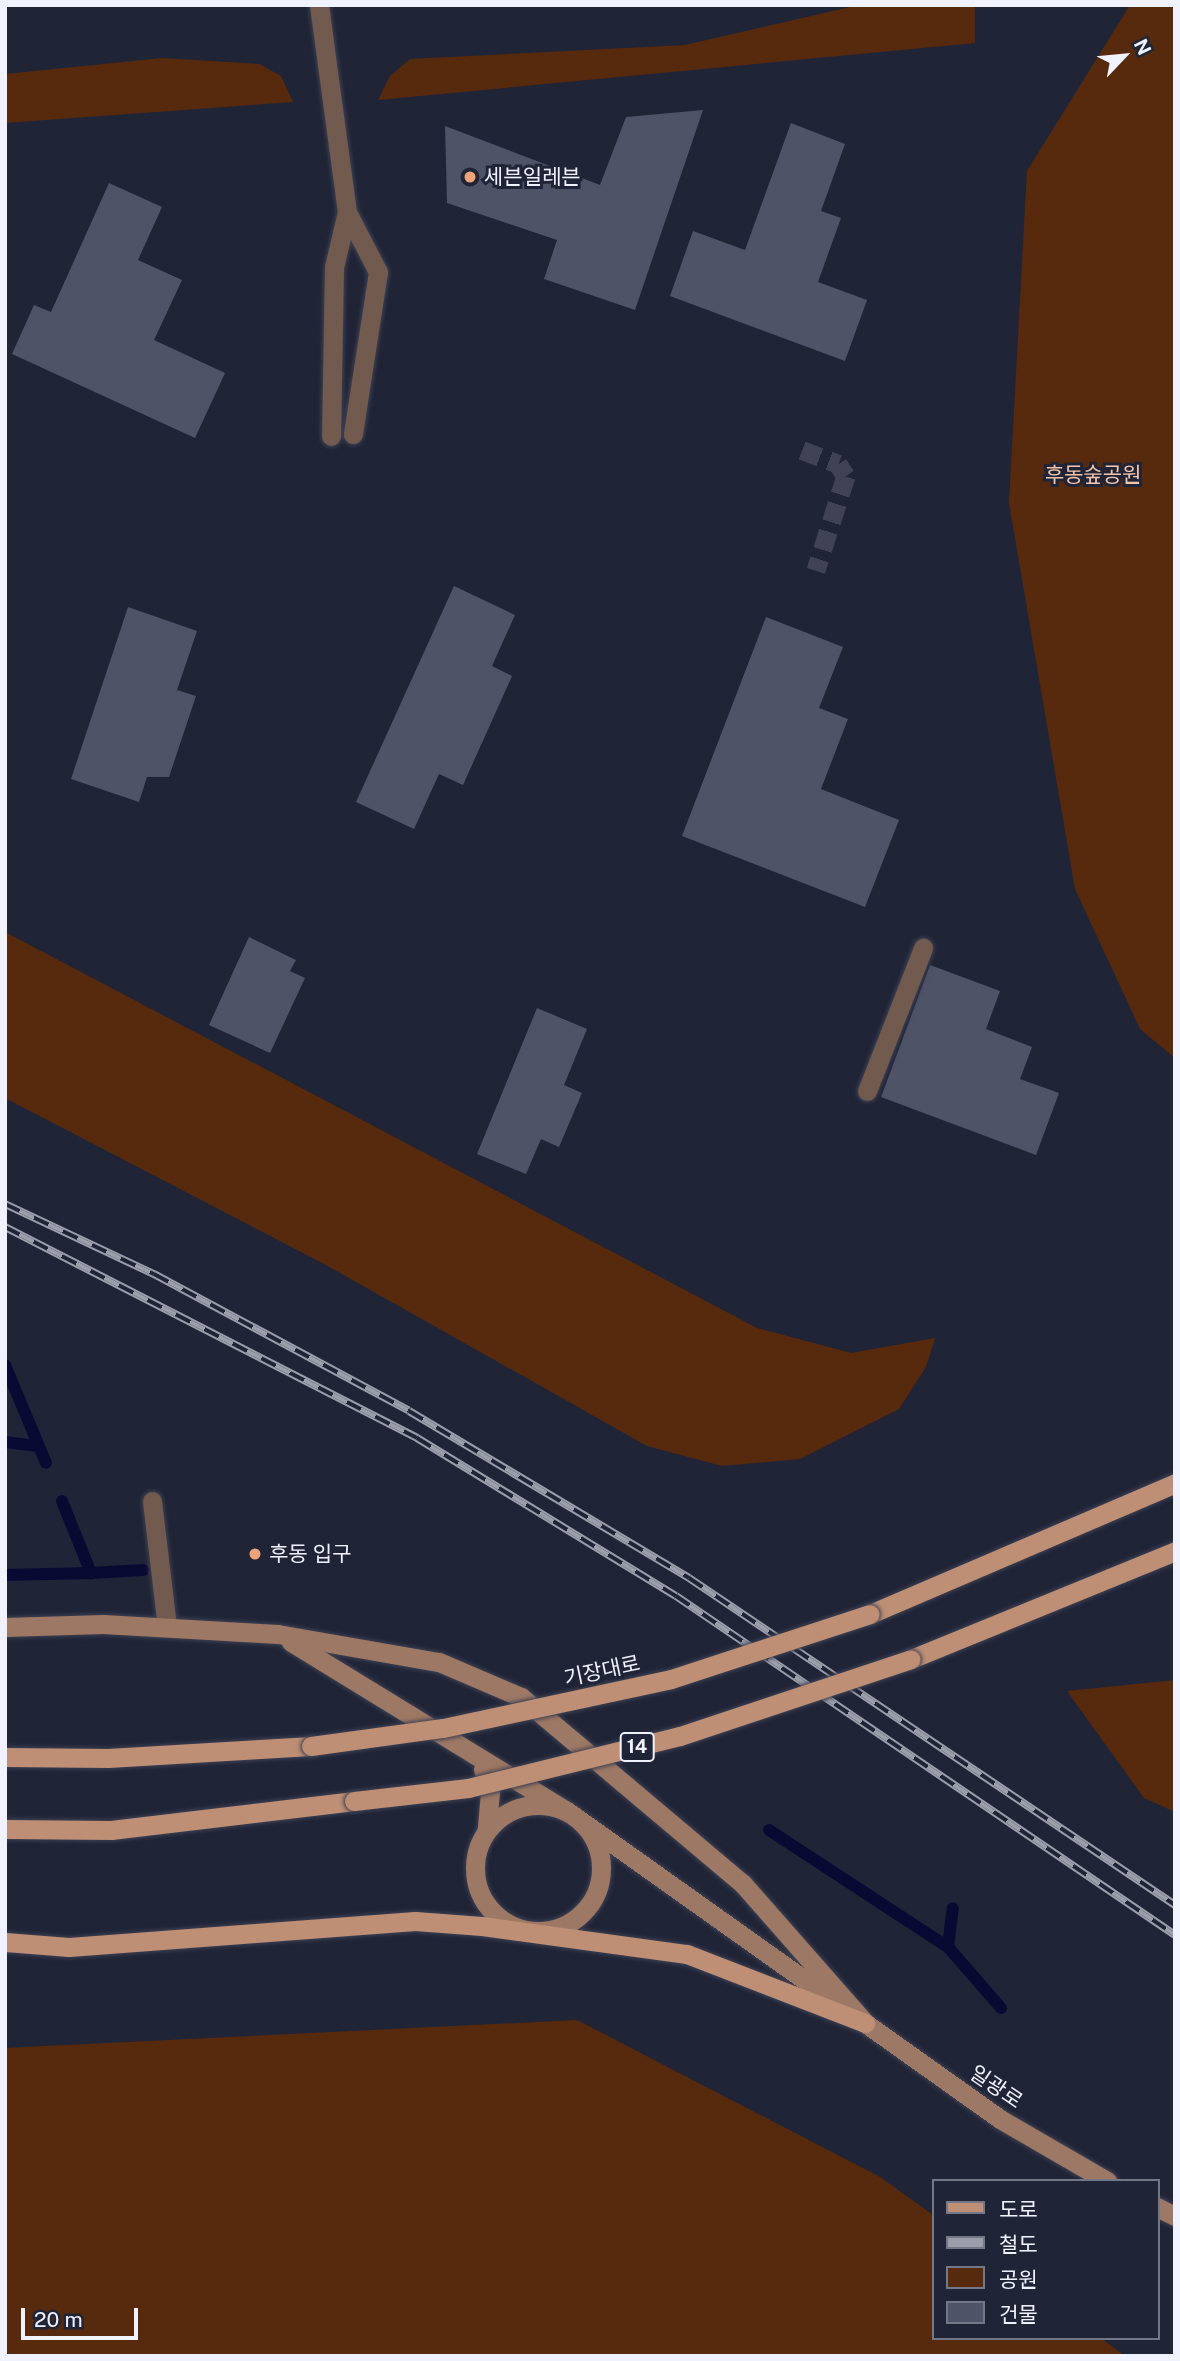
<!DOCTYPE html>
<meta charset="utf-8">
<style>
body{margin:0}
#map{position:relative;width:1180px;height:2361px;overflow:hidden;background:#202437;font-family:"Public Sans","Noto Sans KR",sans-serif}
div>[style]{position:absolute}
.green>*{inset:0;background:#582a0d}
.stream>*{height:12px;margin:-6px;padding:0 6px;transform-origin:6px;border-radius:6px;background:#090a34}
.building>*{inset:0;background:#4e5368}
.minor-tunnel>*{height:19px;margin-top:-9.5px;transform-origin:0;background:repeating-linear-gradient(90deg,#3f4355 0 19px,transparent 0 29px)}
.roads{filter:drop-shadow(0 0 2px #3d4153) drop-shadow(0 0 2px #3d4153)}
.service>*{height:19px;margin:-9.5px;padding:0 9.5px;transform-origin:9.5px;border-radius:9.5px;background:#725b4e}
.minor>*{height:19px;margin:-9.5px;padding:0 9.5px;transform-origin:9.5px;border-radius:9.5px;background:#725b4e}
.secondary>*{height:19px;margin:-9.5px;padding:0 9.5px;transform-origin:9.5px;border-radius:9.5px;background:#9d7864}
.secondary>.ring{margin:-9.5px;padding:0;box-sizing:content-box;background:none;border:19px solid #9d7864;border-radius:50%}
.primary>*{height:19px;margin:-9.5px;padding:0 9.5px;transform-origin:9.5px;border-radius:9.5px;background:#be8f75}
.rail>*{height:8px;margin-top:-4px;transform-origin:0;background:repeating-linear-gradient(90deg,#202437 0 16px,#9b9fac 0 32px);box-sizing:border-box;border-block:2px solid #9b9fac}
.bridges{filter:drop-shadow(0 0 2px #3d4153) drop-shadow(0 0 2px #3d4153)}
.primary-bridge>*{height:19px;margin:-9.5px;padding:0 9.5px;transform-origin:9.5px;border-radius:9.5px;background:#be8f75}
.dots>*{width:19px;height:19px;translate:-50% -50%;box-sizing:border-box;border:4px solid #202437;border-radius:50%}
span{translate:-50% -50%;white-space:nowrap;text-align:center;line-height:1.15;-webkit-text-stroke:6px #202437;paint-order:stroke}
.shield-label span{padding:2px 5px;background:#202437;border:2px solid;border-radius:5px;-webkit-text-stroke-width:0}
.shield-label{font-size:19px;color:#f0f3fd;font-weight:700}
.poi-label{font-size:21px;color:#f0f3fd}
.left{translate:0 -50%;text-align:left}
.park-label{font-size:21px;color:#f5c4aa}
.street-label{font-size:21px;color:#f0f3fd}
.frame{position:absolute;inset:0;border:7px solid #f0f3fd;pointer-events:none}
.legend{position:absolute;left:932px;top:2179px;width:228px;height:161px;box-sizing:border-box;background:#202437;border:2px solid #737786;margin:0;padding:9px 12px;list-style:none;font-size:21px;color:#f0f3fd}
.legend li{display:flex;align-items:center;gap:14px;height:35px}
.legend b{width:35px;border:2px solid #737786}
.north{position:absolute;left:1089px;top:21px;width:70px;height:70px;-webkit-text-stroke:5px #202437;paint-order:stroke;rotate:64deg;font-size:19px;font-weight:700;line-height:28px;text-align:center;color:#f0f3fd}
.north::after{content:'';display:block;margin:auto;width:24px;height:32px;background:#f0f3fd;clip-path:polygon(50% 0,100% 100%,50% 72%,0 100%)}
.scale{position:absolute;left:21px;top:2308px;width:117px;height:32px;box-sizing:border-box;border:4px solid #f0f3fd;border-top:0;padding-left:9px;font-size:21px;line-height:24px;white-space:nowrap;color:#f0f3fd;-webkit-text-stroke:5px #202437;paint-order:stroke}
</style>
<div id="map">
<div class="green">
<div style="clip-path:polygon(859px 5px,975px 5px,975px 43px,378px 100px,390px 76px,410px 59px,685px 45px)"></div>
<div style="clip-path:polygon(1130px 5px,1175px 5px,1175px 1058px,1140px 1029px,1075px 889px,1009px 503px,1027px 171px)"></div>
<div style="clip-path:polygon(162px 58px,259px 64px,281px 76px,293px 102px,5px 123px,5px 74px)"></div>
<div style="clip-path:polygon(5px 932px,757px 1328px,851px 1353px,935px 1338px,926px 1367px,899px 1409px,800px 1459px,722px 1466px,647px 1446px,326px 1265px,5px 1098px)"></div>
<div style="clip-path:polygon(1175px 1680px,1175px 1812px,1144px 1798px,1067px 1691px)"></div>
<div style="clip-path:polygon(577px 2020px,880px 2177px,933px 2215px,933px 2338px,1101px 2338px,1125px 2356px,5px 2356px,5px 2048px)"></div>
</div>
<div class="stream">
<div style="left:5px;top:1365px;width:106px;rotate:67.3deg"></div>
<div style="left:5px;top:1442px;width:34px;rotate:7deg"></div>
<div style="left:62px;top:1501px;width:78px;rotate:68.1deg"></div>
<div style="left:91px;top:1573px;width:52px;rotate:-3.3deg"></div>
<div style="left:5px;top:1575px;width:86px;rotate:-1.3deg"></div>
<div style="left:769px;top:1830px;width:214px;rotate:33.2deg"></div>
<div style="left:948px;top:1947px;width:81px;rotate:49deg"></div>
<div style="left:948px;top:1947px;width:39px;rotate:-83deg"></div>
</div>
<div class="building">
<div style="clip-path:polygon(703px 110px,635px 310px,544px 279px,557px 240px,447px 203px,445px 126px,600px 185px,626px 117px)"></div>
<div style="clip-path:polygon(791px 123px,845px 144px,821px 211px,841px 218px,818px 282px,867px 300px,845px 361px,670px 296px,693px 231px,745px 250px)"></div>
<div style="clip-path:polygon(109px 183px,162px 207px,138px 260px,182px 280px,154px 340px,225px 373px,195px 438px,12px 354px,34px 305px,51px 312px)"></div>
<div style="clip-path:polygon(454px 586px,515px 615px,492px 666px,512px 676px,463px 785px,439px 774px,414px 829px,356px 802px)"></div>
<div style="clip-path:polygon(128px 607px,197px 631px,177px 690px,196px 696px,169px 777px,147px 777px,139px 802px,71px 779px)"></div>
<div style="clip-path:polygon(766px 617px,843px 647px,819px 708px,848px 719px,821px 789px,899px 820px,865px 907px,682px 836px)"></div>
<div style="clip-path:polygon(249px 937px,296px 960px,290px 971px,305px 978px,270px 1053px,209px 1025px)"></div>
<div style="clip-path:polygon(930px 965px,1000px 991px,986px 1029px,1032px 1047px,1020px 1079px,1059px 1093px,1036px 1155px,881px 1097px)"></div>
<div style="clip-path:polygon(537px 1008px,587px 1029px,564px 1085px,582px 1093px,559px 1147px,541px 1139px,526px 1174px,477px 1154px)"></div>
</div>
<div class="minor-tunnel">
<div style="left:802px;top:450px;width:39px;rotate:21deg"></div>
<div style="left:838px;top:464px;width:14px;rotate:56deg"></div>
<div style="left:846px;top:476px;width:99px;rotate:107.7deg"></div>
</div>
<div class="roads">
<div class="service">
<div style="left:152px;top:1501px;width:126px;rotate:83.2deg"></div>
</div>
<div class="minor">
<div style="left:319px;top:5px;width:209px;rotate:82.3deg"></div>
<div style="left:347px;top:212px;width:57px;rotate:103.3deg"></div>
<div style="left:334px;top:267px;width:169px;rotate:91deg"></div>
<div style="left:347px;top:212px;width:68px;rotate:62.7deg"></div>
<div style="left:378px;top:272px;width:164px;rotate:98.8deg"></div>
<div style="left:867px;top:1091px;width:154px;rotate:-68.6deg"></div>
</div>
<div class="secondary">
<div style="left:5px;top:1627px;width:98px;rotate:-1.8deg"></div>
<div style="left:103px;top:1624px;width:175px;rotate:3.3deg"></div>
<div style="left:278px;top:1634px;width:163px;rotate:9.9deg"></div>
<div style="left:439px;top:1662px;width:89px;rotate:23.1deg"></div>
<div style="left:521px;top:1697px;width:290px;rotate:40.1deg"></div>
<div style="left:743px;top:1884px;width:185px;rotate:48.7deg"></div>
<div style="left:291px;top:1642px;width:324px;rotate:31.5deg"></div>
<div style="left:567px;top:1811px;width:531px;rotate:35.42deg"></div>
<div style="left:1000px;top:2119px;width:124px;rotate:30.1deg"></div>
<div style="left:483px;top:1769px;width:24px;rotate:73deg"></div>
<div style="left:490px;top:1792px;width:38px;rotate:95deg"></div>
<div class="ring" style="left:475px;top:1805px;width:107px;height:107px"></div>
<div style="left:1157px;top:2207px;width:20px;rotate:27deg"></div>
</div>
<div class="primary">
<div style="left:870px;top:1614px;width:332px;rotate:-23.2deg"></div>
<div style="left:911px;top:1659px;width:285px;rotate:-22.2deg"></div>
<div style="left:5px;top:1757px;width:103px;rotate:0.6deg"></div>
<div style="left:108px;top:1758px;width:203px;rotate:-3.4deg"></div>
<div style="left:5px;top:1829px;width:106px;rotate:0.5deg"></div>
<div style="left:111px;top:1830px;width:245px;rotate:-6.8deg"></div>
<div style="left:5px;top:1942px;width:64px;rotate:4.5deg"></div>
<div style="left:69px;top:1947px;width:347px;rotate:-4.3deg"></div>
<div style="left:415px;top:1921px;width:67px;rotate:4.3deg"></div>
<div style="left:482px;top:1926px;width:207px;rotate:7.8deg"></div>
<div style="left:687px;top:1954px;width:191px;rotate:21.2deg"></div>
</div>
</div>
<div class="rail">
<div style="left:5px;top:1204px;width:165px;rotate:25.2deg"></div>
<div style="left:154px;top:1274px;width:289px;rotate:28.2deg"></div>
<div style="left:409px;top:1411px;width:326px;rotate:30.8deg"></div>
<div style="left:689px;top:1578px;width:586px;rotate:33.93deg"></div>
<div style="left:5px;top:1227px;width:463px;rotate:27.1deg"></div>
<div style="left:417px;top:1438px;width:303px;rotate:31.4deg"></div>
<div style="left:676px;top:1596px;width:603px;rotate:34.19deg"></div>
</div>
<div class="bridges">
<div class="primary-bridge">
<div style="left:311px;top:1746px;width:133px;rotate:-7.8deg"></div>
<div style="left:443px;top:1728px;width:233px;rotate:-12.1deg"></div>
<div style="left:671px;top:1679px;width:209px;rotate:-18.1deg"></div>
<div style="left:354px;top:1801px;width:115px;rotate:-6.5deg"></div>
<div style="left:468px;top:1788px;width:218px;rotate:-13.8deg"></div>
<div style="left:680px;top:1736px;width:243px;rotate:-18.4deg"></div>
</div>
</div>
<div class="dots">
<div style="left:470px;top:177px;background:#f0a278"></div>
<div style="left:255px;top:1554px;background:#f0a278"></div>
</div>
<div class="shield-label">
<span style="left:637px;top:1747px">14</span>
</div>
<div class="poi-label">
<span class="left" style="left:484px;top:177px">세븐일레븐</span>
<span class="left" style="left:269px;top:1554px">후동 입구</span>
</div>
<div class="park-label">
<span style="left:1093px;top:475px">후동숲공원</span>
</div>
<div class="street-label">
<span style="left:602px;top:1671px;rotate:-12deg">기장대로</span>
<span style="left:996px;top:2087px;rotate:34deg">일광로</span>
</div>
<div class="frame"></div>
<ul class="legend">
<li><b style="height:9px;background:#be8f75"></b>도로</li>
<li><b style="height:9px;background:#9b9fac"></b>철도</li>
<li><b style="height:19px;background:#582a0d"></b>공원</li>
<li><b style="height:19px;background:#4e5368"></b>건물</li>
</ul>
<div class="north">N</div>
<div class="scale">20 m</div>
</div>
